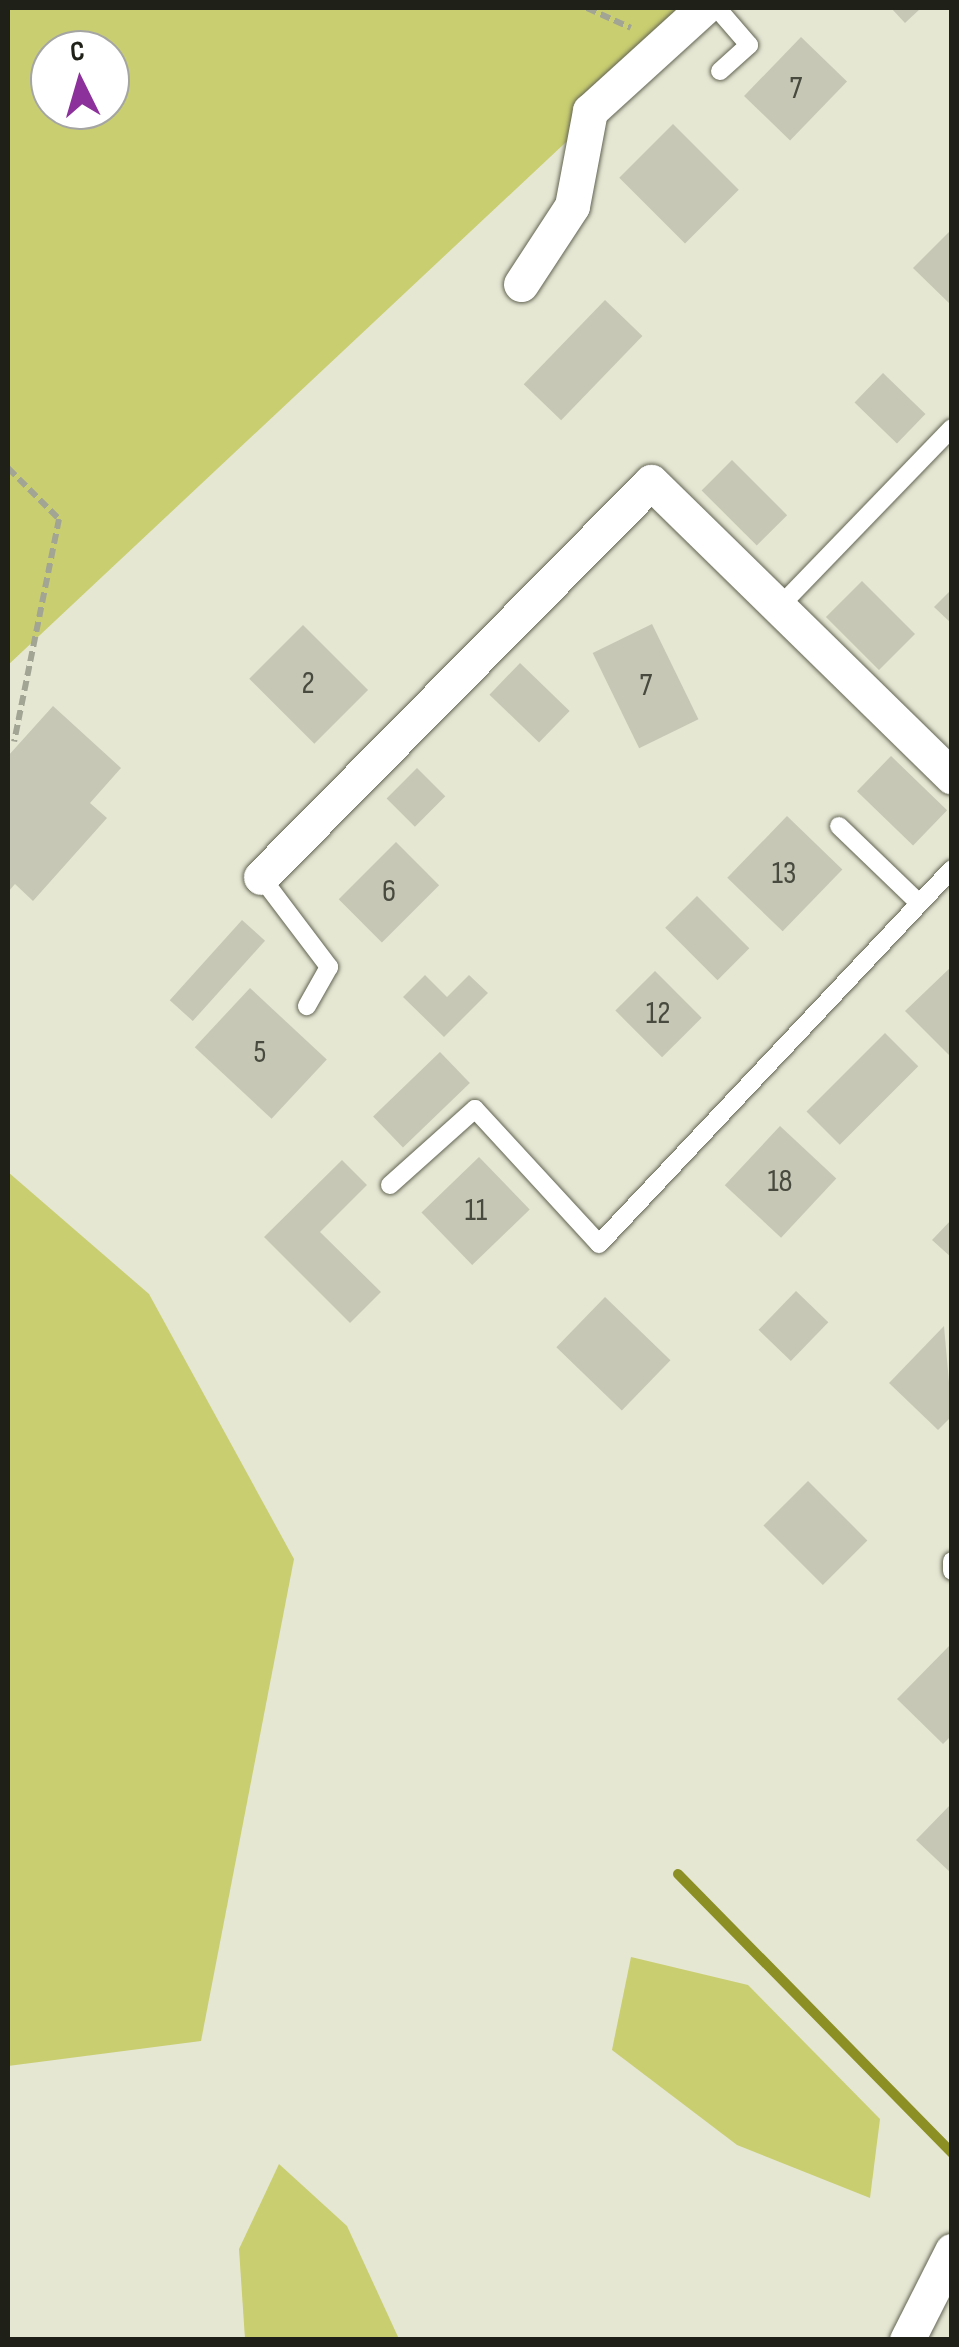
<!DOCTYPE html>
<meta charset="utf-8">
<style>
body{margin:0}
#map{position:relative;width:959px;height:2347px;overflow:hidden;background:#e5e7d3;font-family:"Sofia Sans Condensed",sans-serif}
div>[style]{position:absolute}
.green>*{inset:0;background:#c9ce70}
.stream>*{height:10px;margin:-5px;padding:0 5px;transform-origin:5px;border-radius:5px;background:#8c9024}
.building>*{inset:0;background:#c6c8b5;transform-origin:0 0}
.path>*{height:6px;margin-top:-3px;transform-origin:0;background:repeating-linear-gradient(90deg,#a2a494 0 10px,transparent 0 15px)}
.roads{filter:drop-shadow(0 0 2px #636453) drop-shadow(0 0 2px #636453)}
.service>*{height:18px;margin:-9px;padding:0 9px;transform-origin:9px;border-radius:9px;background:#fff}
.minor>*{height:35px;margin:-17.5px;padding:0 17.5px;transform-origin:17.5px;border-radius:17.5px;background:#fff}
span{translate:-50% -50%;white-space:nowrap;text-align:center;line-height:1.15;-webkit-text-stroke:8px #fff;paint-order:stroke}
.number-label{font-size:32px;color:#494a3f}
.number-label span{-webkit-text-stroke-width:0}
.frame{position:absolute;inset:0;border:10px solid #1f2018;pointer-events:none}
.north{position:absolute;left:30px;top:30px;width:100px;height:100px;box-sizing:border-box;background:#fff;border:2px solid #a5a6a3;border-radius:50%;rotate:355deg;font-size:28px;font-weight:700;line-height:40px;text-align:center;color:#1f2018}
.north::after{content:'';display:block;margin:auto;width:35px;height:45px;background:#8c319c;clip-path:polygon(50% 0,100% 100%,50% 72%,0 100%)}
</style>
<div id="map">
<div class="green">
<div style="clip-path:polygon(evenodd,8px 8px,709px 8px,8px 665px,8px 8px,50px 50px,110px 50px,110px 110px,50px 110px,50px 50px)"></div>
<div style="clip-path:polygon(8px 1172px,149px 1294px,294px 1559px,201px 2041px,8px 2066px)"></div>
<div style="clip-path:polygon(631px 1957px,748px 1985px,880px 2119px,870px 2198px,737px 2145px,612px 2050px)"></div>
<div style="clip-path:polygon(279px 2164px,347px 2226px,399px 2339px,245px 2339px,239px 2249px)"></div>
</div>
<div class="stream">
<div style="left:678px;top:1874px;width:391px;rotate:45.5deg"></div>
</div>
<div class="building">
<div style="clip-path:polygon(891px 8px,921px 8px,905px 23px)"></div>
<div style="left:801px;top:37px;width:64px;height:82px;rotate:44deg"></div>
<div style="left:673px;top:124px;width:93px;height:76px;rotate:45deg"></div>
<div style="clip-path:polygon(952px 229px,952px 306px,913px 268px)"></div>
<div style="left:605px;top:300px;width:52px;height:117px;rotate:44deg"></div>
<div style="left:883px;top:373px;width:59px;height:41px;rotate:44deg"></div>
<div style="left:732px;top:460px;width:78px;height:43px;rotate:45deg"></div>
<div style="left:862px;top:581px;width:75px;height:51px;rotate:45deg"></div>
<div style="clip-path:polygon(952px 589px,952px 624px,934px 607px)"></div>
<div style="left:652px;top:624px;width:106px;height:66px;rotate:64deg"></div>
<div style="left:303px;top:625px;width:92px;height:76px;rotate:45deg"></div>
<div style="left:520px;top:663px;width:69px;height:44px;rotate:44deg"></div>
<div style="clip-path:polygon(53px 706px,121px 768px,90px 803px,107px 818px,33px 901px,15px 884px,8px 892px,8px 756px)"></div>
<div style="left:891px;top:756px;width:78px;height:49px;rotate:44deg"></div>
<div style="left:417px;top:768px;width:40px;height:43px;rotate:45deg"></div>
<div style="left:787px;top:816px;width:77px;height:86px;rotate:44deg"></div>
<div style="left:396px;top:842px;width:61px;height:81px;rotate:45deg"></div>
<div style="left:697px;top:896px;width:74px;height:45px;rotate:45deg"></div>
<div style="left:242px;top:920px;width:31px;height:108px;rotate:42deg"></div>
<div style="clip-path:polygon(952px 966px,952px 1058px,905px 1011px)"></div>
<div style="left:655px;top:971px;width:66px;height:56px;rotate:45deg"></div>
<div style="clip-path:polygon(425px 975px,447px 997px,469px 975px,488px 993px,444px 1037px,403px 997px)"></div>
<div style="left:250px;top:988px;width:105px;height:81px;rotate:43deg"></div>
<div style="left:885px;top:1033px;width:47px;height:111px;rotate:45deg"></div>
<div style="left:440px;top:1052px;width:43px;height:93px;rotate:46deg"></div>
<div style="left:780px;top:1126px;width:77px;height:81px;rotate:43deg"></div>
<div style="left:479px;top:1157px;width:73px;height:80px;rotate:46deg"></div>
<div style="clip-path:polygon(342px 1160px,367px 1185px,320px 1232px,381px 1292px,350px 1323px,264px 1237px)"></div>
<div style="clip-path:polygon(952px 1219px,952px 1258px,932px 1240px)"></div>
<div style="left:796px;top:1291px;width:45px;height:54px;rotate:44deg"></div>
<div style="left:605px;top:1297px;width:91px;height:70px;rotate:44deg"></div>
<div style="clip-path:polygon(944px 1326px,952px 1416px,938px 1430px,889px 1383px)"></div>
<div style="left:808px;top:1481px;width:84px;height:63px;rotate:45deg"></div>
<div style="clip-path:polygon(952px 1643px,952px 1735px,943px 1744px,897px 1699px)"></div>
<div style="clip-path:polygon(952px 1803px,952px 1874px,916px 1840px)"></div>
</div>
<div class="path">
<div style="left:587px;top:8px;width:48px;rotate:24.4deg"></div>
<div style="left:8px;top:468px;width:72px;rotate:45deg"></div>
<div style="left:59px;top:519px;width:227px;rotate:101.4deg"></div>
</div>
<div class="roads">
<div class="service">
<div style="left:717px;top:8px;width:49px;rotate:49.1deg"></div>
<div style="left:749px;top:45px;width:39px;rotate:138deg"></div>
<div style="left:778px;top:608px;width:250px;rotate:-46deg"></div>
<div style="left:839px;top:826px;width:111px;rotate:43.9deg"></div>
<div style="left:261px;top:877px;width:113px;rotate:52.9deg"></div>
<div style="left:329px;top:967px;width:45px;rotate:119.4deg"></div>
<div style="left:390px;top:1185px;width:114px;rotate:-41.8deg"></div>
<div style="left:475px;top:1109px;width:183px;rotate:47.4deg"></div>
<div style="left:599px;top:1244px;width:515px;rotate:-46.73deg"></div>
<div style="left:952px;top:1561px;width:10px;rotate:90deg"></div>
</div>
<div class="minor">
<div style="left:521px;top:284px;width:93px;rotate:-56.8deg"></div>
<div style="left:572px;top:206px;width:97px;rotate:-79.3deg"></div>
<div style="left:590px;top:111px;width:153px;rotate:-42.3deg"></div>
<div style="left:261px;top:877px;width:555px;rotate:-45.36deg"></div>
<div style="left:651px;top:482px;width:421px;rotate:44.4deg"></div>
<div style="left:907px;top:2340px;width:100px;rotate:-63.2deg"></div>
</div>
</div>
<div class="number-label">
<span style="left:796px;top:89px">7</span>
<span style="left:308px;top:684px">2</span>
<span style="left:646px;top:686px">7</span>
<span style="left:784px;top:874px">13</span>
<span style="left:389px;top:892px">6</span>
<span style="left:658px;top:1014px">12</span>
<span style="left:260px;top:1053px">5</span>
<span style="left:780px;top:1182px">18</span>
<span style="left:476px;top:1211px">11</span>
</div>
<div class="frame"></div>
<div class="north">С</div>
</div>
